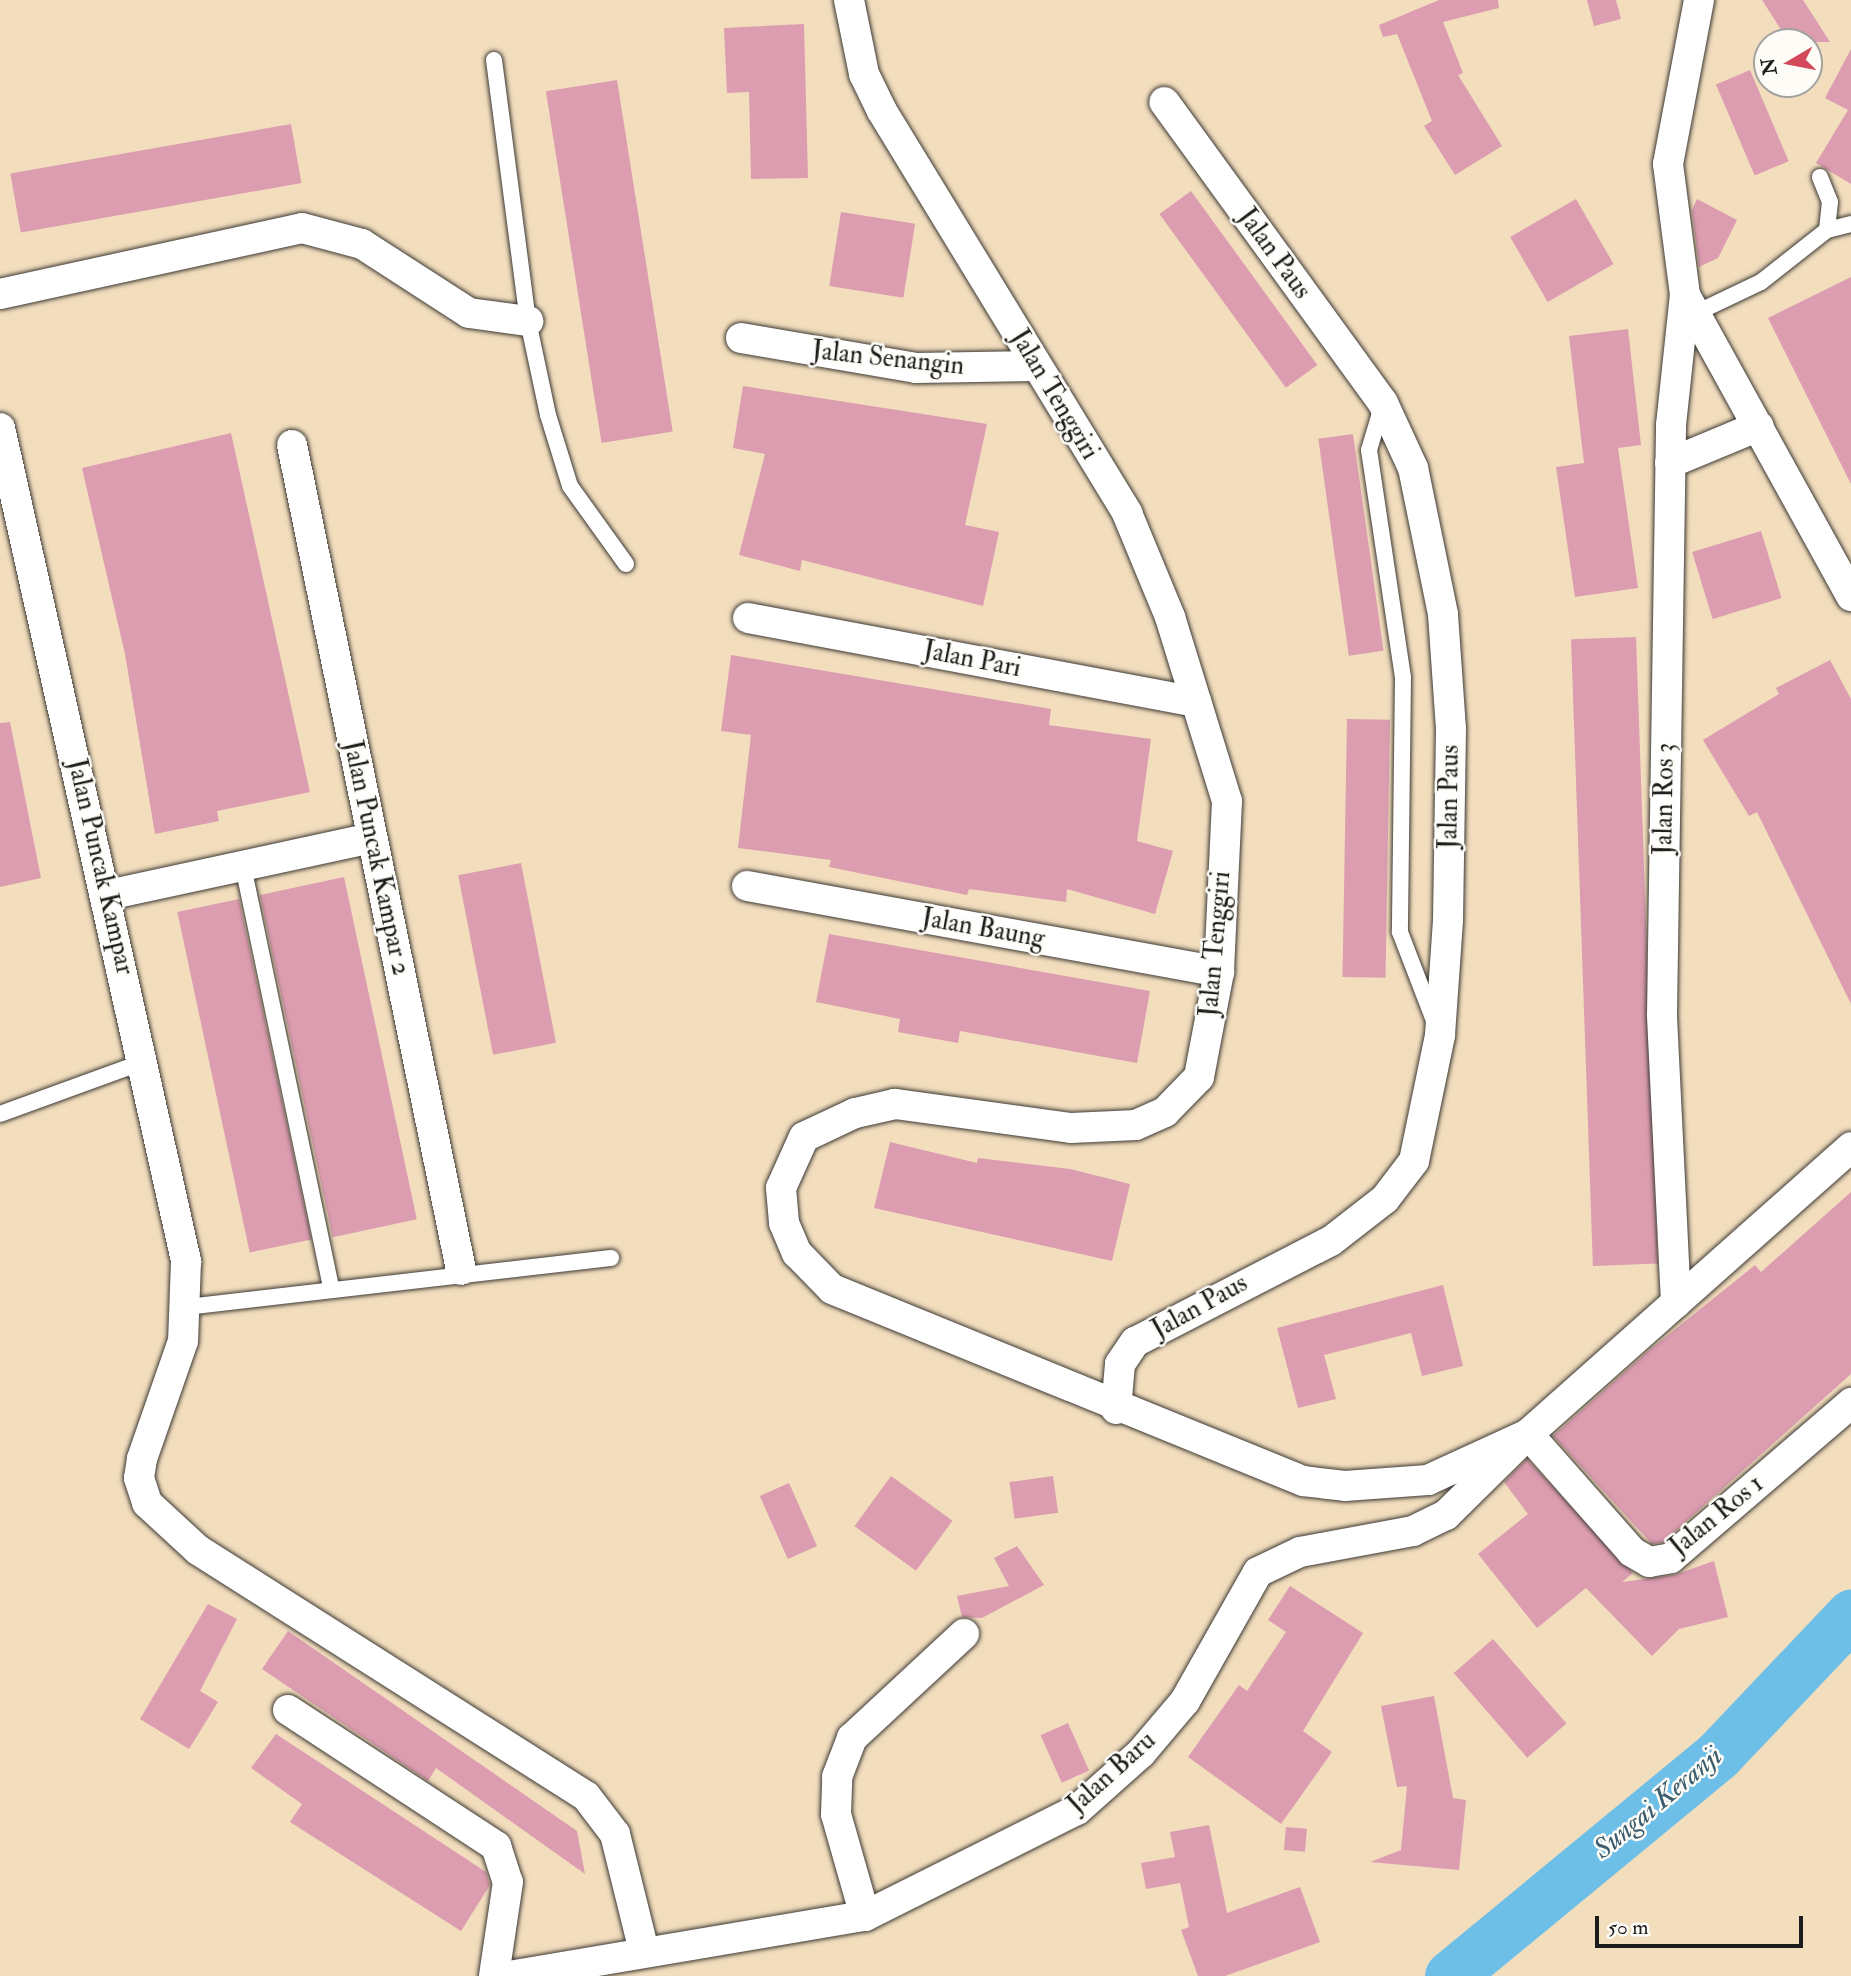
<!DOCTYPE html>
<style>
body{margin:0}
#map{position:relative;width:1851px;height:1976px;overflow:hidden;background:#f2ddbd;font-family:"IM FELL Double Pica",serif}
div>[style]{position:absolute}
.river>*{height:51px;margin:-25.5px;padding:0 25.5px;transform-origin:25.5px;border-radius:25.5px;background:#6dbfe8}
.building>*{inset:0;background:#dc9db0;transform-origin:0 0}
.roads{filter:drop-shadow(0 0 2px #3c3934) drop-shadow(0 0 2px #3c3934)}
.service>*{height:16px;margin:-8px;padding:0 8px;transform-origin:8px;border-radius:8px;background:#fff}
.minor>*{height:30px;margin:-15px;padding:0 15px;transform-origin:15px;border-radius:15px;background:#fff}
span{translate:-50% -50%;white-space:nowrap;text-align:center;line-height:1.15;-webkit-text-stroke:5px #fdfcf7;paint-order:stroke}
.street-label{font-size:26px;color:#1c1c1c}
.water-label{font-size:28px;color:#3c5d6e;font-style:italic}
.north{position:absolute;left:1753px;top:28px;width:70px;height:70px;box-sizing:border-box;background:#fdfcf7;border:2px solid #a3a29f;border-radius:50%;rotate:260deg;font-size:19px;font-weight:700;line-height:28px;text-align:center;color:#1c1c1c}
.north::after{content:'';display:block;margin:auto;width:24px;height:32px;background:#d1495b;clip-path:polygon(50% 0,100% 100%,50% 72%,0 100%)}
.scale{position:absolute;left:1595px;top:1916px;width:208px;height:32px;box-sizing:border-box;border:4px solid #1c1c1c;border-top:0;padding-left:9px;font-size:21px;line-height:24px;white-space:nowrap;color:#1c1c1c;-webkit-text-stroke:5px #fdfcf7;paint-order:stroke}
</style>
<div id="map">
<div class="river">
<div style="left:1450px;top:1976px;width:346px;rotate:-39.5deg"></div>
<div style="left:1717px;top:1756px;width:195px;rotate:-46.5deg"></div>
</div>
<div class="building">
<div style="clip-path:polygon(1439px 0,1498px 0,1499px 8px,1443px 22px,1463px 73px,1458px 75px,1502px 146px,1455px 175px,1424px 126px,1432px 121px,1397px 34px,1383px 37px,1379px 25px)"></div>
<div style="clip-path:polygon(1587px 0,1616px 0,1621px 19px,1594px 26px)"></div>
<div style="clip-path:polygon(1762px 0,1803px 0,1830px 42px,1789px 42px)"></div>
<div style="clip-path:polygon(804px 24px,808px 178px,751px 179px,749px 92px,727px 93px,724px 28px)"></div>
<div style="clip-path:polygon(1851px 49px,1851px 184px,1816px 163px,1848px 110px,1825px 98px)"></div>
<div style="left:1750px;top:70px;width:99px;height:37px;rotate:67deg"></div>
<div style="left:617px;top:80px;width:356px;height:72px;rotate:81deg"></div>
<div style="left:291px;top:124px;width:60px;height:285px;rotate:80deg"></div>
<div style="left:1191px;top:191px;width:215px;height:39px;rotate:54deg"></div>
<div style="left:1576px;top:199px;width:75px;height:76px;rotate:60deg"></div>
<div style="clip-path:polygon(1697px 199px,1737px 220px,1718px 258px,1699px 267px,1692px 210px)"></div>
<div style="left:841px;top:212px;width:75px;height:75px;rotate:9deg"></div>
<div style="clip-path:polygon(1851px 277px,1851px 484px,1768px 318px)"></div>
<div style="clip-path:polygon(1628px 329px,1641px 445px,1618px 448px,1638px 588px,1575px 597px,1556px 467px,1584px 463px,1569px 336px)"></div>
<div style="clip-path:polygon(743px 386px,987px 424px,965px 525px,999px 532px,983px 606px,802px 560px,800px 571px,739px 555px,765px 454px,733px 448px)"></div>
<div style="clip-path:polygon(231px 433px,310px 792px,217px 811px,219px 821px,155px 834px,125px 654px,82px 468px)"></div>
<div style="left:1353px;top:434px;width:219px;height:35px;rotate:82deg"></div>
<div style="left:1761px;top:531px;width:70px;height:72px;rotate:73deg"></div>
<div style="left:1636px;top:637px;width:627px;height:65px;rotate:88deg"></div>
<div style="clip-path:polygon(731px 655px,1051px 709px,1049px 725px,1151px 739px,1137px 841px,1173px 851px,1155px 914px,1067px 889px,1066px 902px,969px 889px,967px 895px,829px 867px,831px 860px,738px 848px,751px 735px,721px 731px)"></div>
<div style="clip-path:polygon(1830px 660px,1851px 699px,1851px 1004px,1757px 812px,1749px 816px,1703px 740px,1779px 694px,1776px 688px)"></div>
<div style="left:1347px;top:719px;width:43px;height:258px;rotate:1deg"></div>
<div style="clip-path:polygon(10px 722px,41px 878px,0 887px,0 723px)"></div>
<div style="left:521px;top:863px;width:183px;height:64px;rotate:79deg"></div>
<div style="left:344px;top:877px;width:350px;height:86px;rotate:78deg"></div>
<div style="left:239px;top:899px;width:348px;height:63px;rotate:78deg"></div>
<div style="clip-path:polygon(829px 934px,1150px 991px,1137px 1063px,960px 1031px,958px 1043px,898px 1032px,900px 1019px,816px 1002px)"></div>
<div style="clip-path:polygon(890px 1142px,977px 1163px,978px 1158px,1070px 1169px,1130px 1184px,1112px 1261px,874px 1208px)"></div>
<div style="clip-path:polygon(1851px 1192px,1851px 1374px,1663px 1542px,1652px 1544px,1553px 1436px,1647px 1352px,1755px 1265px,1761px 1272px)"></div>
<div style="clip-path:polygon(1443px 1285px,1463px 1366px,1422px 1376px,1411px 1333px,1324px 1355px,1336px 1399px,1298px 1408px,1277px 1328px)"></div>
<div style="clip-path:polygon(1527px 1459px,1633px 1573px,1622px 1582px,1674px 1575px,1714px 1561px,1728px 1617px,1679px 1629px,1652px 1656px,1586px 1588px,1537px 1628px,1478px 1554px,1528px 1514px,1504px 1482px)"></div>
<div style="left:891px;top:1476px;width:76px;height:62px;rotate:36deg"></div>
<div style="left:1053px;top:1476px;width:37px;height:44px;rotate:82deg"></div>
<div style="left:789px;top:1483px;width:69px;height:32px;rotate:66deg"></div>
<div style="clip-path:polygon(1017px 1546px,1044px 1585px,982px 1618px,962px 1617px,957px 1596px,1009px 1586px,994px 1558px)"></div>
<div style="clip-path:polygon(1290px 1586px,1363px 1633px,1303px 1731px,1332px 1752px,1281px 1824px,1188px 1757px,1239px 1685px,1247px 1691px,1286px 1632px,1268px 1620px)"></div>
<div style="clip-path:polygon(208px 1604px,237px 1619px,200px 1691px,218px 1702px,189px 1749px,140px 1719px)"></div>
<div style="clip-path:polygon(288px 1631px,577px 1831px,585px 1874px,436px 1768px,428px 1781px,262px 1669px)"></div>
<div style="left:1493px;top:1639px;width:112px;height:52px;rotate:49deg"></div>
<div style="clip-path:polygon(1434px 1696px,1453px 1798px,1466px 1800px,1459px 1870px,1370px 1862px,1401px 1850px,1407px 1786px,1397px 1787px,1381px 1706px)"></div>
<div style="left:1068px;top:1723px;width:52px;height:30px;rotate:66deg"></div>
<div style="clip-path:polygon(276px 1734px,486px 1872px,490px 1885px,461px 1931px,290px 1822px,302px 1804px,251px 1768px)"></div>
<div style="clip-path:polygon(1209px 1825px,1227px 1913px,1300px 1887px,1320px 1942px,1225px 1976px,1198px 1976px,1181px 1930px,1189px 1927px,1180px 1883px,1146px 1889px,1141px 1863px,1175px 1857px,1170px 1832px)"></div>
<div style="left:1286px;top:1827px;width:21px;height:23px;rotate:5deg"></div>
</div>
<div class="roads">
<div class="service">
<div style="left:494px;top:60px;width:263px;rotate:82.6deg"></div>
<div style="left:528px;top:321px;width:96px;rotate:78deg"></div>
<div style="left:548px;top:415px;width:74px;rotate:72.8deg"></div>
<div style="left:570px;top:486px;width:96px;rotate:54.3deg"></div>
<div style="left:1827px;top:230px;width:25px;rotate:-14deg"></div>
<div style="left:1696px;top:313px;width:72px;rotate:-25.5deg"></div>
<div style="left:1761px;top:282px;width:84px;rotate:-38.2deg"></div>
<div style="left:1827px;top:230px;width:28px;rotate:-84deg"></div>
<div style="left:1830px;top:202px;width:27px;rotate:-112deg"></div>
<div style="left:1383px;top:403px;width:49px;rotate:106.6deg"></div>
<div style="left:1369px;top:450px;width:230px;rotate:81.5deg"></div>
<div style="left:1403px;top:677px;width:255px;rotate:90.7deg"></div>
<div style="left:1400px;top:932px;width:97px;rotate:69deg"></div>
<div style="left:243px;top:866px;width:431px;rotate:78.2deg"></div>
<div style="left:0;top:1114px;width:152px;rotate:-20deg"></div>
<div style="left:187px;top:1307px;width:427px;rotate:-6.6deg"></div>
</div>
<div class="minor">
<div style="left:849px;top:0;width:76px;rotate:78.5deg"></div>
<div style="left:864px;top:74px;width:41px;rotate:64.1deg"></div>
<div style="left:882px;top:111px;width:471px;rotate:58.6deg"></div>
<div style="left:1127px;top:513px;width:113px;rotate:67.5deg"></div>
<div style="left:1170px;top:617px;width:193px;rotate:72.8deg"></div>
<div style="left:1227px;top:801px;width:171px;rotate:92.7deg"></div>
<div style="left:1219px;top:972px;width:107px;rotate:100.8deg"></div>
<div style="left:1199px;top:1077px;width:49px;rotate:134.2deg"></div>
<div style="left:1165px;top:1112px;width:32px;rotate:156deg"></div>
<div style="left:1136px;top:1125px;width:65px;rotate:177.4deg"></div>
<div style="left:1071px;top:1128px;width:178px;rotate:-172.2deg"></div>
<div style="left:895px;top:1104px;width:41px;rotate:167.3deg"></div>
<div style="left:855px;top:1113px;width:56px;rotate:154.8deg"></div>
<div style="left:804px;top:1137px;width:56px;rotate:114.3deg"></div>
<div style="left:781px;top:1188px;width:35px;rotate:85deg"></div>
<div style="left:784px;top:1223px;width:33px;rotate:67deg"></div>
<div style="left:797px;top:1253px;width:50px;rotate:45.8deg"></div>
<div style="left:832px;top:1289px;width:509px;rotate:22.18deg"></div>
<div style="left:1303px;top:1481px;width:42px;rotate:6.8deg"></div>
<div style="left:1345px;top:1486px;width:83px;rotate:-4.1deg"></div>
<div style="left:1428px;top:1480px;width:110px;rotate:-24.7deg"></div>
<div style="left:1528px;top:1434px;width:432px;rotate:-41.6deg"></div>
<div style="left:1699px;top:0;width:167px;rotate:100.7deg"></div>
<div style="left:1668px;top:164px;width:132px;rotate:82.6deg"></div>
<div style="left:1685px;top:295px;width:344px;rotate:61.1deg"></div>
<div style="left:0;top:294px;width:309px;rotate:-12.3deg"></div>
<div style="left:302px;top:228px;width:62px;rotate:14.9deg"></div>
<div style="left:362px;top:244px;width:127px;rotate:32.8deg"></div>
<div style="left:469px;top:313px;width:60px;rotate:7.7deg"></div>
<div style="left:741px;top:338px;width:178px;rotate:9.7deg"></div>
<div style="left:916px;top:368px;width:119px;rotate:-1deg"></div>
<div style="left:0;top:428px;width:854px;rotate:77.41deg"></div>
<div style="left:186px;top:1261px;width:80px;rotate:92.1deg"></div>
<div style="left:183px;top:1341px;width:125px;rotate:109.2deg"></div>
<div style="left:142px;top:1459px;width:19px;rotate:99deg"></div>
<div style="left:139px;top:1478px;width:26px;rotate:72deg"></div>
<div style="left:147px;top:1503px;width:69px;rotate:42.7deg"></div>
<div style="left:198px;top:1550px;width:459px;rotate:32.4deg"></div>
<div style="left:586px;top:1796px;width:48px;rotate:52.7deg"></div>
<div style="left:615px;top:1834px;width:121px;rotate:76.1deg"></div>
<div style="left:292px;top:445px;width:842px;rotate:78.42deg"></div>
<div style="left:1670px;top:463px;width:96px;rotate:-22.6deg"></div>
<div style="left:748px;top:618px;width:456px;rotate:10.6deg"></div>
<div style="left:747px;top:886px;width:480px;rotate:10.3deg"></div>
<div style="left:108px;top:895px;width:269px;rotate:-12.2deg"></div>
<div style="left:1676px;top:1303px;width:289px;rotate:-92.8deg"></div>
<div style="left:1662px;top:1014px;width:589px;rotate:-89.12deg"></div>
<div style="left:1671px;top:425px;width:131px;rotate:-83.9deg"></div>
<div style="left:1116px;top:1409px;width:45px;rotate:-84.9deg"></div>
<div style="left:1120px;top:1364px;width:27px;rotate:-56deg"></div>
<div style="left:1135px;top:1342px;width:220px;rotate:-27.3deg"></div>
<div style="left:1331px;top:1241px;width:68px;rotate:-37.9deg"></div>
<div style="left:1385px;top:1199px;width:48px;rotate:-52.7deg"></div>
<div style="left:1414px;top:1161px;width:129px;rotate:-78.3deg"></div>
<div style="left:1440px;top:1035px;width:115px;rotate:-86deg"></div>
<div style="left:1448px;top:920px;width:191px;rotate:-89.1deg"></div>
<div style="left:1451px;top:729px;width:115px;rotate:-94deg"></div>
<div style="left:1443px;top:614px;width:149px;rotate:-101.6deg"></div>
<div style="left:1413px;top:468px;width:72px;rotate:-114.8deg"></div>
<div style="left:1383px;top:403px;width:372px;rotate:-126deg"></div>
<div style="left:288px;top:1710px;width:249px;rotate:33.2deg"></div>
<div style="left:496px;top:1846px;width:38px;rotate:72deg"></div>
<div style="left:508px;top:1882px;width:95px;rotate:98.5deg"></div>
<div style="left:865px;top:1916px;width:106px;rotate:-105.9deg"></div>
<div style="left:836px;top:1814px;width:37px;rotate:-88deg"></div>
<div style="left:837px;top:1777px;width:42px;rotate:-69deg"></div>
<div style="left:852px;top:1738px;width:153px;rotate:-42.9deg"></div>
<div style="left:509px;top:1976px;width:361px;rotate:-9.6deg"></div>
<div style="left:865px;top:1916px;width:237px;rotate:-26.6deg"></div>
<div style="left:1077px;top:1810px;width:86px;rotate:-41.7deg"></div>
<div style="left:1141px;top:1753px;width:68px;rotate:-49.8deg"></div>
<div style="left:1185px;top:1701px;width:148px;rotate:-60.5deg"></div>
<div style="left:1258px;top:1572px;width:47px;rotate:-25.5deg"></div>
<div style="left:1300px;top:1552px;width:115px;rotate:-10.5deg"></div>
<div style="left:1413px;top:1531px;width:37px;rotate:-26deg"></div>
<div style="left:1446px;top:1515px;width:115px;rotate:-44.6deg"></div>
<div style="left:1528px;top:1434px;width:157px;rotate:48.6deg"></div>
<div style="left:1632px;top:1552px;width:20px;rotate:30deg"></div>
<div style="left:1649px;top:1562px;width:22px;rotate:-10deg"></div>
<div style="left:1671px;top:1558px;width:238px;rotate:-40.7deg"></div>
</div>
</div>
<div class="street-label">
<span style="left:1274px;top:254px;rotate:54deg">Jalan Paus</span>
<span style="left:888px;top:359px;rotate:6deg">Jalan Senangin</span>
<span style="left:1054px;top:395px;rotate:59deg">Jalan Tenggiri</span>
<span style="left:972px;top:660px;rotate:11deg">Jalan Pari</span>
<span style="left:1450px;top:797px;rotate:-89deg">Jalan Paus</span>
<span style="left:1665px;top:799px;rotate:-89deg">Jalan Ros 3</span>
<span style="left:376px;top:858px;rotate:78deg">Jalan Puncak Kampar 2</span>
<span style="left:100px;top:867px;rotate:77deg">Jalan Puncak Kampar</span>
<span style="left:983px;top:929px;rotate:10deg">Jalan Baung</span>
<span style="left:1216px;top:944px;rotate:-85deg">Jalan Tenggiri</span>
<span style="left:1200px;top:1307px;rotate:-29deg">Jalan Paus</span>
<span style="left:1717px;top:1516px;rotate:-39deg">Jalan Ros 1</span>
<span style="left:1112px;top:1773px;rotate:-42deg">Jalan Baru</span>
</div>
<div class="water-label">
<span style="left:1658px;top:1803px;rotate:-40deg">Sungai Keranji</span>
</div>
<div class="north">N</div>
<div class="scale">50 m</div>
</div>
